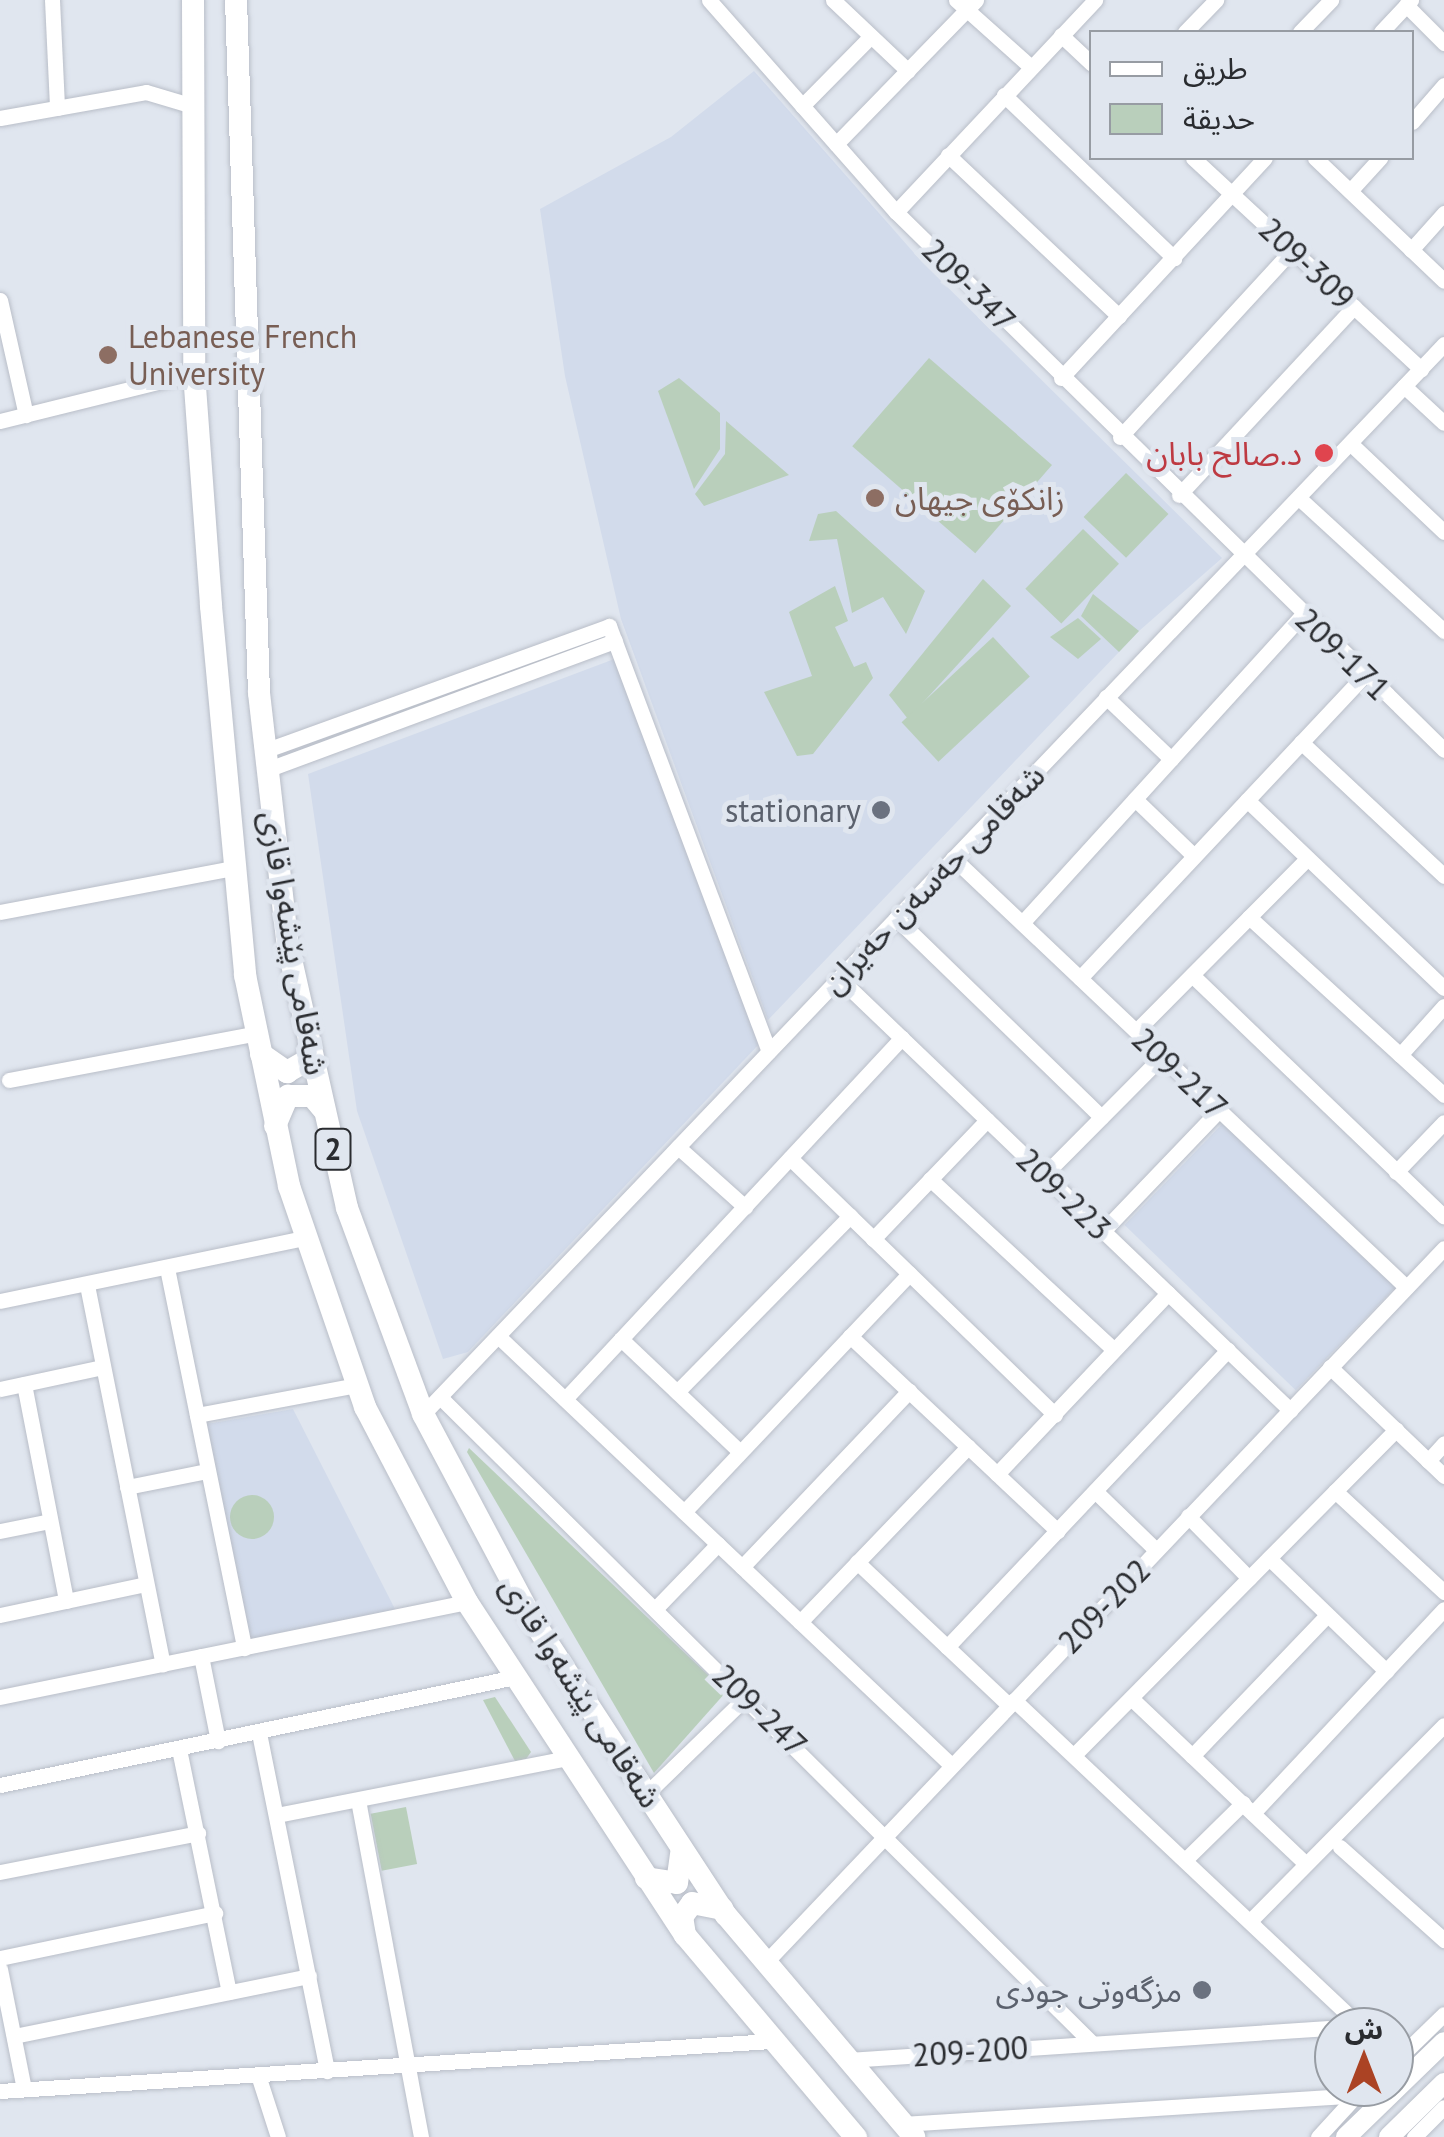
<!DOCTYPE html>
<meta charset="utf-8">
<style>
body{margin:0}
#map{position:relative;width:1444px;height:2137px;overflow:hidden;background:#e0e6ef;font-family:"PT Sans","Noto Sans Arabic",sans-serif}
div>[style]{position:absolute}
.built>*{inset:0;background:#d2dbeb;transform-origin:0 0}
.green>*{inset:0;background:#b9cfbb;transform-origin:0 0}
.round{border-radius:50%}
.roads{filter:drop-shadow(0 0 2px #b9bec8) drop-shadow(0 0 2px #b9bec8)}
.minor>*{height:15px;margin:-7.5px;padding:0 7.5px;transform-origin:7.5px;border-radius:7.5px;background:#fff}
.major>*{height:20px;margin:-10px;padding:0 10px;transform-origin:10px;border-radius:10px;background:#fff}
.highway>*{height:22px;margin:-11px;padding:0 11px;transform-origin:11px;border-radius:11px;background:#fff}
.dots>*{width:28px;height:28px;translate:-50% -50%;box-sizing:border-box;border:5px solid #e0e6ef;border-radius:50%}
span{translate:-50% -50%;white-space:nowrap;text-align:center;line-height:1.15;-webkit-text-stroke:10px #e0e6ef;paint-order:stroke}
.shield-label span{padding:2px 8px;background:#e0e6ef;border:2px solid;border-radius:8px;-webkit-text-stroke-width:0}
.shield-label{font-size:30px;color:#2a2c30;font-weight:700}
.street-label{font-size:32px;color:#2a2c30}
.education-label{font-size:32px;color:#785e54}
.left{translate:0 -50%;text-align:left}
.health-label{font-size:32px;color:#be3a42}
.right{translate:-100% -50%;text-align:right}
.worship-label{font-size:32px;color:#5b616d}
.legend{position:absolute;left:1089px;top:30px;width:325px;height:130px;box-sizing:border-box;background:#e0e6ef;border:2px solid #979ca3;margin:0;padding:12px 18px;list-style:none;font-size:30px;color:#2a2c30}
.legend li{display:flex;align-items:center;gap:20px;height:50px}
.legend b{width:50px;border:2px solid #979ca3}
.north{position:absolute;left:1314px;top:2007px;width:100px;height:100px;box-sizing:border-box;background:#e0e6ef;border:2px solid #979ca3;border-radius:50%;rotate:0deg;font-size:28px;font-weight:700;line-height:40px;text-align:center;color:#2a2c30}
.north::after{content:'';display:block;margin:auto;width:35px;height:45px;background:#ab4324;clip-path:polygon(50% 0,100% 100%,50% 72%,0 100%)}
</style>
<div id="map">
<div class="built">
<div style="clip-path:polygon(754px 71px,922px 262px,1222px 558px,1139px 631px,768px 1020px,621px 619px,565px 376px,540px 209px,671px 137px)"></div>
<div style="clip-path:polygon(617px 658px,762px 1041px,468px 1352px,443px 1359px,357px 1111px,308px 774px)"></div>
<div style="left:1226px;top:1120px;width:238px;height:146px;rotate:44deg"></div>
<div style="clip-path:polygon(293px 1409px,396px 1611px,251px 1641px,207px 1424px)"></div>
</div>
<div class="green">
<div style="left:929px;top:358px;width:163px;height:117px;rotate:41deg"></div>
<div style="clip-path:polygon(679px 378px,720px 413px,720px 449px,694px 489px,658px 391px)"></div>
<div style="clip-path:polygon(726px 421px,789px 475px,704px 506px,695px 494px,725px 454px)"></div>
<div style="left:1126px;top:473px;width:59px;height:61px;rotate:44deg"></div>
<div style="clip-path:polygon(836px 511px,925px 591px,906px 634px,883px 597px,852px 613px,837px 539px,809px 541px,818px 514px)"></div>
<div style="left:1083px;top:529px;width:50px;height:83px;rotate:44deg"></div>
<div style="clip-path:polygon(983px 579px,1011px 606px,908px 719px,889px 695px)"></div>
<div style="clip-path:polygon(835px 586px,848px 621px,835px 627px,854px 667px,866px 662px,873px 678px,813px 754px,797px 756px,764px 692px,812px 676px,789px 612px)"></div>
<div style="clip-path:polygon(1093px 594px,1139px 631px,1119px 652px,1081px 616px)"></div>
<div style="clip-path:polygon(1078px 618px,1101px 639px,1078px 659px,1050px 637px)"></div>
<div style="left:993px;top:637px;width:54px;height:125px;rotate:47deg"></div>
<div style="clip-path:polygon(469px 1448px,726px 1692px,654px 1773px,467px 1452px)"></div>
<div class="round" style="left:230px;top:1495px;width:44px;height:44px"></div>
<div style="clip-path:polygon(495px 1697px,531px 1752px,526px 1759px,515px 1761px,483px 1700px)"></div>
<div style="left:406px;top:1807px;width:58px;height:36px;rotate:79deg"></div>
</div>
<div class="roads">
<div class="minor">
<div style="left:52px;top:0;width:108px;rotate:87.3deg"></div>
<div style="left:709px;top:0;width:283px;rotate:48.6deg"></div>
<div style="left:896px;top:212px;width:768px;rotate:44.47deg"></div>
<div style="left:833px;top:0;width:103px;rotate:43.4deg"></div>
<div style="left:956px;top:0;width:101px;rotate:41.8deg"></div>
<div style="left:1406px;top:5px;width:54px;rotate:45deg"></div>
<div style="left:1185px;top:32px;width:45px;rotate:-45.9deg"></div>
<div style="left:1300px;top:32px;width:45px;rotate:-45.9deg"></div>
<div style="left:1381px;top:32px;width:44px;rotate:-46.8deg"></div>
<div style="left:1061px;top:35px;width:42px;rotate:43.1deg"></div>
<div style="left:1004px;top:95px;width:236px;rotate:43.8deg"></div>
<div style="left:802px;top:106px;width:98px;rotate:-45.4deg"></div>
<div style="left:0;top:118px;width:148px;rotate:-10.1deg"></div>
<div style="left:146px;top:92px;width:49px;rotate:16.6deg"></div>
<div style="left:1412px;top:122px;width:49px;rotate:-49.1deg"></div>
<div style="left:836px;top:144px;width:201px;rotate:-45.8deg"></div>
<div style="left:948px;top:155px;width:235px;rotate:43.3deg"></div>
<div style="left:1193px;top:158px;width:311px;rotate:42.8deg"></div>
<div style="left:1315px;top:158px;width:178px;rotate:43.6deg"></div>
<div style="left:1350px;top:191px;width:45px;rotate:-47.7deg"></div>
<div style="left:896px;top:212px;width:291px;rotate:-46.8deg"></div>
<div style="left:1411px;top:250px;width:50px;rotate:-48.3deg"></div>
<div style="left:0;top:300px;width:118px;rotate:77.3deg"></div>
<div style="left:1061px;top:378px;width:300px;rotate:-47.2deg"></div>
<div style="left:1404px;top:386px;width:54px;rotate:42.8deg"></div>
<div style="left:0;top:421px;width:200px;rotate:-13.9deg"></div>
<div style="left:1120px;top:437px;width:254px;rotate:-47.4deg"></div>
<div style="left:1351px;top:444px;width:128px;rotate:43.4deg"></div>
<div style="left:1179px;top:495px;width:257px;rotate:-47.1deg"></div>
<div style="left:1299px;top:498px;width:197px;rotate:42.5deg"></div>
<div style="left:1106px;top:697px;width:90px;rotate:43.6deg"></div>
<div style="left:1301px;top:742px;width:196px;rotate:43.1deg"></div>
<div style="left:264px;top:751px;width:367px;rotate:-19.9deg"></div>
<div style="left:609px;top:626px;width:454px;rotate:69.4deg"></div>
<div style="left:266px;top:770px;width:372px;rotate:-20.3deg"></div>
<div style="left:1135px;top:799px;width:82px;rotate:44deg"></div>
<div style="left:1247px;top:800px;width:272px;rotate:43.7deg"></div>
<div style="left:953px;top:858px;width:624px;rotate:43.44deg"></div>
<div style="left:0;top:912px;width:237px;rotate:-10.7deg"></div>
<div style="left:1249px;top:917px;width:264px;rotate:42.4deg"></div>
<div style="left:896px;top:918px;width:286px;rotate:44.1deg"></div>
<div style="left:1022px;top:923px;width:416px;rotate:-47.7deg"></div>
<div style="left:1192px;top:975px;width:349px;rotate:43.8deg"></div>
<div style="left:839px;top:978px;width:625px;rotate:43.77deg"></div>
<div style="left:1080px;top:978px;width:416px;rotate:-46.8deg"></div>
<div style="left:1136px;top:1031px;width:243px;rotate:-45.2deg"></div>
<div style="left:1400px;top:1055px;width:66px;rotate:-48.1deg"></div>
<div style="left:9px;top:1080px;width:252px;rotate:-10.7deg"></div>
<div style="left:678px;top:1147px;width:90px;rotate:41.8deg"></div>
<div style="left:790px;top:1158px;width:369px;rotate:44.1deg"></div>
<div style="left:1396px;top:1172px;width:69px;rotate:-46.2deg"></div>
<div style="left:1044px;top:1175px;width:168px;rotate:-45.2deg"></div>
<div style="left:930px;top:1179px;width:251px;rotate:42.9deg"></div>
<div style="left:1103px;top:1231px;width:168px;rotate:-46.2deg"></div>
<div style="left:873px;top:1239px;width:165px;rotate:-46.2deg"></div>
<div style="left:167px;top:1268px;width:388px;rotate:78.5deg"></div>
<div style="left:87px;top:1285px;width:387px;rotate:78.7deg"></div>
<div style="left:0;top:1301px;width:311px;rotate:-11.7deg"></div>
<div style="left:498px;top:1336px;width:624px;rotate:43.44deg"></div>
<div style="left:850px;top:1336px;width:285px;rotate:43.2deg"></div>
<div style="left:621px;top:1339px;width:164px;rotate:43.5deg"></div>
<div style="left:1330px;top:1367px;width:158px;rotate:43.7deg"></div>
<div style="left:24px;top:1384px;width:221px;rotate:79deg"></div>
<div style="left:0;top:1389px;width:105px;rotate:-12.1deg"></div>
<div style="left:677px;top:1392px;width:247px;rotate:-45.5deg"></div>
<div style="left:440px;top:1397px;width:918px;rotate:44.74deg"></div>
<div style="left:565px;top:1399px;width:494px;rotate:-47deg"></div>
<div style="left:423px;top:1414px;width:1479px;rotate:-46.34deg"></div>
<div style="left:197px;top:1415px;width:164px;rotate:-10.6deg"></div>
<div style="left:1428px;top:1461px;width:24px;rotate:-48deg"></div>
<div style="left:997px;top:1474px;width:249px;rotate:-46.6deg"></div>
<div style="left:127px;top:1487px;width:82px;rotate:-11.3deg"></div>
<div style="left:1095px;top:1491px;width:85px;rotate:44deg"></div>
<div style="left:1335px;top:1491px;width:149px;rotate:42.8deg"></div>
<div style="left:684px;top:1512px;width:328px;rotate:-46.6deg"></div>
<div style="left:1188px;top:1516px;width:87px;rotate:45.5deg"></div>
<div style="left:0;top:1531px;width:51px;rotate:-11.3deg"></div>
<div style="left:1269px;top:1558px;width:163px;rotate:44deg"></div>
<div style="left:857px;top:1562px;width:209px;rotate:43.3deg"></div>
<div style="left:742px;top:1567px;width:243px;rotate:-46.5deg"></div>
<div style="left:656px;top:1608px;width:89px;rotate:-45.9deg"></div>
<div style="left:0;top:1615px;width:149px;rotate:-12deg"></div>
<div style="left:800px;top:1622px;width:243px;rotate:-46.2deg"></div>
<div style="left:947px;top:1647px;width:409px;rotate:-46.6deg"></div>
<div style="left:201px;top:1656px;width:87px;rotate:78.7deg"></div>
<div style="left:0;top:1697px;width:477px;rotate:-11.5deg"></div>
<div style="left:1131px;top:1698px;width:241px;rotate:43.5deg"></div>
<div style="left:1014px;top:1700px;width:477px;rotate:43.3deg"></div>
<div style="left:259px;top:1733px;width:345px;rotate:78.6deg"></div>
<div style="left:179px;top:1749px;width:248px;rotate:78.4deg"></div>
<div style="left:1074px;top:1755px;width:458px;rotate:-45.3deg"></div>
<div style="left:1192px;top:1756px;width:195px;rotate:-46.2deg"></div>
<div style="left:0;top:1785px;width:526px;rotate:-11.84deg"></div>
<div style="left:646px;top:1794px;width:141px;rotate:-44.1deg"></div>
<div style="left:358px;top:1800px;width:343px;rotate:79.4deg"></div>
<div style="left:1253px;top:1813px;width:279px;rotate:-46.9deg"></div>
<div style="left:277px;top:1815px;width:297px;rotate:-11.1deg"></div>
<div style="left:1340px;top:1847px;width:140px;rotate:41.8deg"></div>
<div style="left:1186px;top:1859px;width:80px;rotate:-44.5deg"></div>
<div style="left:0;top:1872px;width:202px;rotate:-11.1deg"></div>
<div style="left:1251px;top:1920px;width:274px;rotate:-45.3deg"></div>
<div style="left:0;top:1958px;width:220px;rotate:-11.8deg"></div>
<div style="left:764px;top:1964px;width:987px;rotate:-46.48deg"></div>
<div style="left:0;top:1969px;width:122px;rotate:78.7deg"></div>
<div style="left:14px;top:2036px;width:301px;rotate:-11.5deg"></div>
<div style="left:1408px;top:2049px;width:50px;rotate:-44.2deg"></div>
<div style="left:848px;top:2060px;width:493px;rotate:-3.8deg"></div>
<div style="left:258px;top:2075px;width:65px;rotate:72.1deg"></div>
<div style="left:0;top:2091px;width:773px;rotate:-3.71deg"></div>
<div style="left:902px;top:2124px;width:457px;rotate:-3.6deg"></div>
<div style="left:1318px;top:2137px;width:64px;rotate:-47.5deg"></div>
<div style="left:1414px;top:2137px;width:42px;rotate:-45deg"></div>
</div>
<div class="major">
<div style="left:1346px;top:2137px;width:136px;rotate:-44.1deg"></div>
<div style="left:1389px;top:2137px;width:77px;rotate:-44.5deg"></div>
</div>
<div class="highway">
<div style="left:193px;top:0;width:373px;rotate:89.8deg"></div>
<div style="left:194px;top:373px;width:234px;rotate:85.8deg"></div>
<div style="left:211px;top:606px;width:371px;rotate:84.7deg"></div>
<div style="left:245px;top:975px;width:216px;rotate:78.2deg"></div>
<div style="left:289px;top:1186px;width:234px;rotate:71deg"></div>
<div style="left:365px;top:1407px;width:220px;rotate:62.4deg"></div>
<div style="left:467px;top:1602px;width:398px;rotate:56.8deg"></div>
<div style="left:685px;top:1935px;width:265px;rotate:49.8deg"></div>
<div style="left:236px;top:0;width:693px;rotate:88.1deg"></div>
<div style="left:259px;top:693px;width:255px;rotate:83.5deg"></div>
<div style="left:288px;top:946px;width:269px;rotate:77.3deg"></div>
<div style="left:347px;top:1208px;width:220px;rotate:69.7deg"></div>
<div style="left:423px;top:1414px;width:232px;rotate:62deg"></div>
<div style="left:532px;top:1619px;width:354px;rotate:56.8deg"></div>
<div style="left:726px;top:1915px;width:291px;rotate:49.7deg"></div>
<div style="left:261px;top:1054px;width:32px;rotate:35deg"></div>
<div style="left:287px;top:1072px;width:24px;rotate:-30deg"></div>
<div style="left:308px;top:1060px;width:13px;rotate:-86deg"></div>
<div style="left:275px;top:1126px;width:33px;rotate:-67deg"></div>
<div style="left:288px;top:1096px;width:24px"></div>
<div style="left:312px;top:1096px;width:17px;rotate:50deg"></div>
<div style="left:646px;top:1878px;width:31px;rotate:9deg"></div>
<div style="left:677px;top:1883px;width:34px;rotate:-82deg"></div>
<div style="left:685px;top:1935px;width:18px;rotate:-99deg"></div>
<div style="left:682px;top:1917px;width:17px;rotate:-54deg"></div>
<div style="left:692px;top:1903px;width:31px;rotate:11deg"></div>
</div>
</div>
<div class="dots">
<div style="left:108px;top:355px;background:#8d6e63"></div>
<div style="left:1324px;top:453px;background:#e0444e"></div>
<div style="left:875px;top:498px;background:#8d6e63"></div>
<div style="left:881px;top:810px;background:#6b7280"></div>
<div style="left:1202px;top:1990px;background:#6b7280"></div>
</div>
<div class="shield-label">
<span style="left:333px;top:1149px">2</span>
</div>
<div class="street-label">
<span style="left:1307px;top:263px;rotate:43deg">209-309</span>
<span style="left:969px;top:285px;rotate:45deg">209-347</span>
<span style="left:1343px;top:654px;rotate:44deg">209-171</span>
<span style="left:933px;top:879px;rotate:-46deg">شەقامی حەسەن حەیران</span>
<span style="left:294px;top:943px;rotate:80deg">شەقامی پێشەوا قازی</span>
<span style="left:1180px;top:1073px;rotate:43deg">209-217</span>
<span style="left:1064px;top:1194px;rotate:44deg">209-223</span>
<span style="left:1104px;top:1606px;rotate:-46deg">209-202</span>
<span style="left:581px;top:1692px;rotate:57deg">شەقامی پێشەوا قازی</span>
<span style="left:760px;top:1710px;rotate:44deg">209-247</span>
<span style="left:970px;top:2051px;rotate:-4deg">209-200</span>
</div>
<div class="education-label">
<span class="left" style="left:128px;top:355px">Lebanese French<br>University</span>
<span class="left" style="left:895px;top:498px">زانکۆی جیھان</span>
</div>
<div class="health-label">
<span class="right" style="left:1302px;top:453px">د.صالح بابان</span>
</div>
<div class="worship-label">
<span class="right" style="left:861px;top:810px">stationary</span>
<span class="right" style="left:1182px;top:1990px">مزگەوتی جودی</span>
</div>
<ul class="legend">
<li><b style="height:12px;background:#fff"></b>طريق</li>
<li><b style="height:28px;background:#b9cfbb"></b>حديقة</li>
</ul>
<div class="north">ش</div>
</div>
